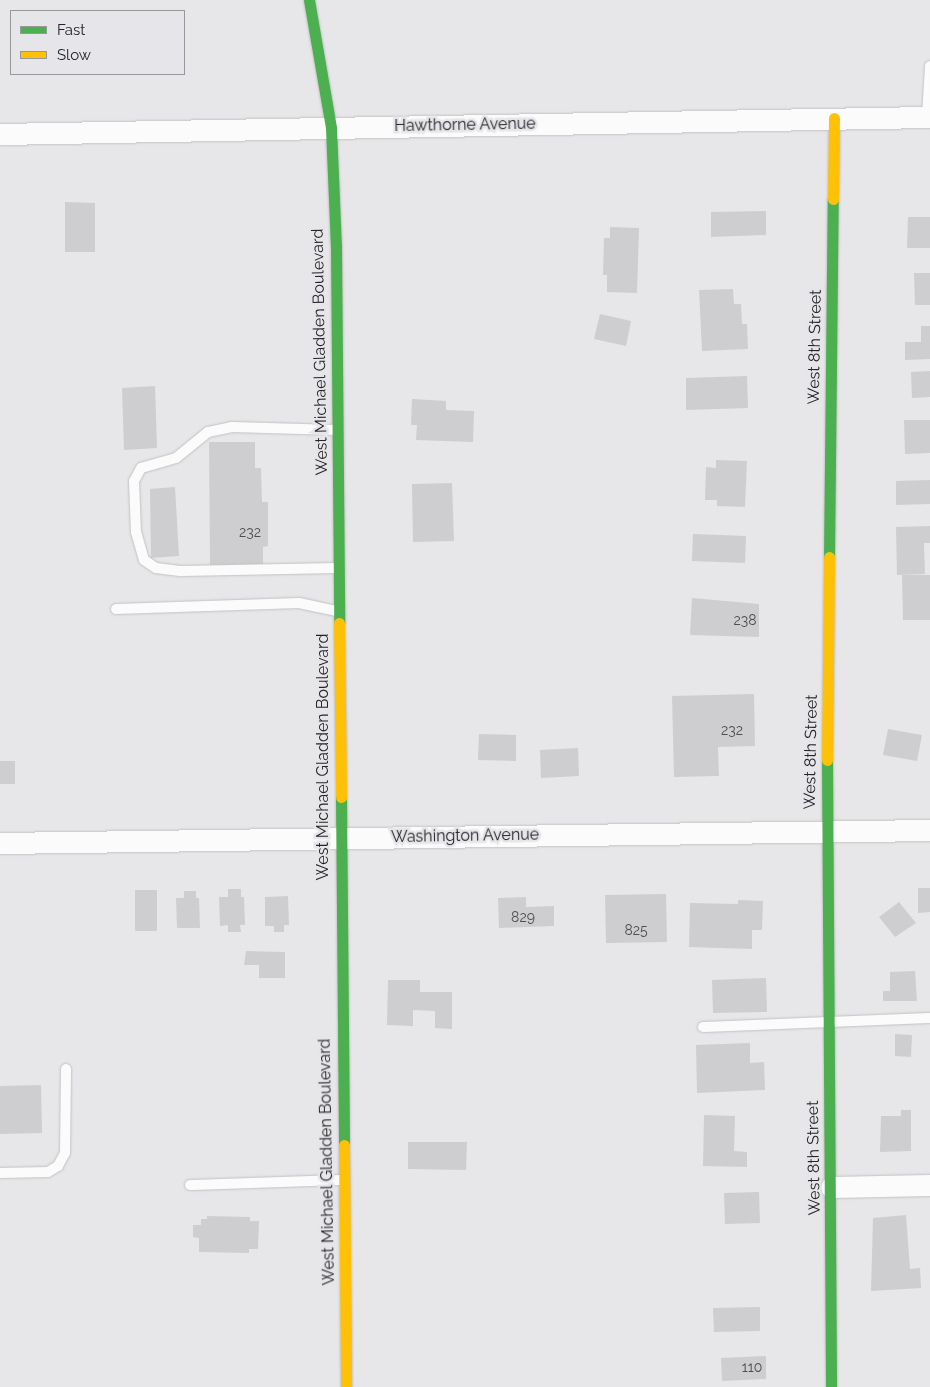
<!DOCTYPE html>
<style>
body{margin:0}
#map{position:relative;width:930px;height:1387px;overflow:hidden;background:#e7e7e9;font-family:Raleway,sans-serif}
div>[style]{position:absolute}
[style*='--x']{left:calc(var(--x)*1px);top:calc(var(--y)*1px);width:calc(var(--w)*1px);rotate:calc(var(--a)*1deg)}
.building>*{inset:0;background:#ceced0}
.roads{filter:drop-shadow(0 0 1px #c2c2c4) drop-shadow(0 0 1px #c2c2c4)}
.lane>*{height:10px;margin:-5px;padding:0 5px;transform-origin:5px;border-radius:5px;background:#fbfbfc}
.street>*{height:21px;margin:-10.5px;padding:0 10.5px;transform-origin:10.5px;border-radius:10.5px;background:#fbfbfc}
.fast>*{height:11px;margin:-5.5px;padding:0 5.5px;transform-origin:5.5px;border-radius:5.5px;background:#4caf50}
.slow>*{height:11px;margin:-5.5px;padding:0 5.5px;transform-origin:5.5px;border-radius:5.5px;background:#ffc107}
span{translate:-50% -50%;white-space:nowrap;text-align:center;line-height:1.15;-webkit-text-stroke:5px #e6e6ea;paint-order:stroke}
.number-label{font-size:14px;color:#4e4e50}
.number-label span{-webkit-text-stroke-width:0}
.street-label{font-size:16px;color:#242325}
.legend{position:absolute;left:10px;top:10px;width:175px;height:65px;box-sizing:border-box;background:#e6e6ea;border:1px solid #98989b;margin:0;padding:6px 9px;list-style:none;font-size:15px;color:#242325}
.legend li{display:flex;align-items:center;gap:10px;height:25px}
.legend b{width:25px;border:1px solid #98989b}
</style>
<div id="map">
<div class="building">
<i style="clip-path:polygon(65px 202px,95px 203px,95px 252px,65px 252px)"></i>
<i style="clip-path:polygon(766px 211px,766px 235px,711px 237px,711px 212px)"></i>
<i style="clip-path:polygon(908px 217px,930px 217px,930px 248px,907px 248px)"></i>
<i style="clip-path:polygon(610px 227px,639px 228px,637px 293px,607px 292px,607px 275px,603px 275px,604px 238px,610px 238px)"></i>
<i style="clip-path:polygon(914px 273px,930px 273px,930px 305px,915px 305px)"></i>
<i style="clip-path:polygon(733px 289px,734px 304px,741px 304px,742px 324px,747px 324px,748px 349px,702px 351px,699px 290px)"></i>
<i style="clip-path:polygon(600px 314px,631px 321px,626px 346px,594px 339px)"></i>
<i style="clip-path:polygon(921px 326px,930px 326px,930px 359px,905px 360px,905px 342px,921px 342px)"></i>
<i style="clip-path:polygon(930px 371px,930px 397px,912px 398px,911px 372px)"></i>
<i style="clip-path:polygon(747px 376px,748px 408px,686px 410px,686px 378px)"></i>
<i style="clip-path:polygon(155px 386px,157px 448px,124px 450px,122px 388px)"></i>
<i style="clip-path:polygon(412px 399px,446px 401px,446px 410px,474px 411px,473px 442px,416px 440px,417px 425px,411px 425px)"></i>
<i style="clip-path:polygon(904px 420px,930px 420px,930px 453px,905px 454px)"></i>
<i style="clip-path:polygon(209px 442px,255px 442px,255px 468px,261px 468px,262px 502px,268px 502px,268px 546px,263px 547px,263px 564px,210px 565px)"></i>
<i style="clip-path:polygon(716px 460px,747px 461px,745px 507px,717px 506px,717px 500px,705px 500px,706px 467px,716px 468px)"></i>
<i style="clip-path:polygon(930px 480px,930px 504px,896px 505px,896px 481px)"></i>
<i style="clip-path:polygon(452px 483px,454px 541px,413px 542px,412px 484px)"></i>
<i style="clip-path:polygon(175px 487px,179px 556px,151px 558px,150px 489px)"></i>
<i style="clip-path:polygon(930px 526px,930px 543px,924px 543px,925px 574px,897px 575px,896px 527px)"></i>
<i style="clip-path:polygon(693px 534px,746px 536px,745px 563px,692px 561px)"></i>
<i style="clip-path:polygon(902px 575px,930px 575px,930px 620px,903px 620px)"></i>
<i style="clip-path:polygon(692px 598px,759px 604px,759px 637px,690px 635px)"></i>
<i style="clip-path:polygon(754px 694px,755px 746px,718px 747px,719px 776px,674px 777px,672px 696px)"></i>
<i style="clip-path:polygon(888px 729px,922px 735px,917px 761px,883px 755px)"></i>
<i style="clip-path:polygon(479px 734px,516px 735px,516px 761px,478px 760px)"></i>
<i style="clip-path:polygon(578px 748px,579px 776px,541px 778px,540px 750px)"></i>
<i style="clip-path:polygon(0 761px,15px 761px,15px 784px,0 784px)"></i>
<i style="clip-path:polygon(918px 888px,930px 888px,930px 912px,918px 913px)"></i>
<i style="clip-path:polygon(228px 889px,241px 889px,241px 897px,244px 897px,245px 925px,240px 925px,241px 932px,228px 932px,228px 925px,220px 926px,219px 897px,228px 897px)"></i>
<i style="clip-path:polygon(135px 890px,157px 890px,157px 931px,135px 931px)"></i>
<i style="clip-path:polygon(184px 891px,196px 891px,196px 898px,199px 898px,200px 928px,177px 928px,176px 898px,184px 898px)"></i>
<i style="clip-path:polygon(666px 894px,667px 942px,606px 943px,605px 895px)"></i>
<i style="clip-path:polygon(288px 896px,289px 925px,284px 925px,284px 932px,274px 932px,274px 926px,265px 926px,265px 897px)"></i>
<i style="clip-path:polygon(526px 897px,526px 907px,554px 906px,554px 926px,499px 928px,498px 898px)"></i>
<i style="clip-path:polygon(738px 900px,763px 901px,762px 930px,752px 930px,752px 949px,689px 947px,690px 903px,738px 904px)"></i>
<i style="clip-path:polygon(899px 902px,916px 923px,895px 937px,879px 917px)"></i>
<i style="clip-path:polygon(246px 951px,285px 952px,285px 978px,259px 978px,259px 965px,244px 965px)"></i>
<i style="clip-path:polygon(915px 971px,917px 1001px,883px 1001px,883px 991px,890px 991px,890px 972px)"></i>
<i style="clip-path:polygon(766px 978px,767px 1012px,713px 1013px,712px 980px)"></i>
<i style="clip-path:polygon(388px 980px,420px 980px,420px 992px,452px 992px,452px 1029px,435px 1028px,435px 1011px,413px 1010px,413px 1026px,387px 1025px)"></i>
<i style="clip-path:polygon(895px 1034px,912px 1035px,911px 1057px,895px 1056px)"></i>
<i style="clip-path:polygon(750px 1043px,750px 1063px,764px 1062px,765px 1090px,697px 1093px,696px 1045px)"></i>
<i style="clip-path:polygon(41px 1085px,42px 1133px,0 1134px,0 1086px)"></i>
<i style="clip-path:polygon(901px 1110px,911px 1110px,911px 1151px,880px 1152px,881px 1116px,901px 1116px)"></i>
<i style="clip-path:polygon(704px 1115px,735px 1116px,734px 1151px,747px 1152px,747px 1167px,703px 1166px)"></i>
<i style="clip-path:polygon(408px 1142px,467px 1142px,466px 1170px,408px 1169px)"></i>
<i style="clip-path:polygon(759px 1192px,760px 1223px,725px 1224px,724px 1193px)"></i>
<i style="clip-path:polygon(906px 1215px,910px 1269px,920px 1268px,921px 1288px,871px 1291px,873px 1218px)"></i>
<i style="clip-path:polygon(207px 1216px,250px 1217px,250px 1221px,259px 1221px,258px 1249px,249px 1249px,249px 1253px,199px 1252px,199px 1238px,193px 1237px,193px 1225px,201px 1225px,201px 1219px,207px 1219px)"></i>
<i style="clip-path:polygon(760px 1307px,760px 1331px,714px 1332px,713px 1308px)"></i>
<i style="clip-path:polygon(766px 1356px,766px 1379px,722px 1381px,721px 1358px)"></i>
</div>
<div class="roads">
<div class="lane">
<i style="--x:927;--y:117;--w:51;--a:-86.6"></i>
<i style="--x:337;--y:430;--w:105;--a:-178.4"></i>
<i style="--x:232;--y:427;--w:25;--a:168"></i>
<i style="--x:208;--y:432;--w:41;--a:140.9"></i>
<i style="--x:176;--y:458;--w:36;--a:164"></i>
<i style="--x:141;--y:468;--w:15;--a:118"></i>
<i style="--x:134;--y:481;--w:51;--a:87.8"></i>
<i style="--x:136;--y:532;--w:29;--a:74"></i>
<i style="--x:144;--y:560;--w:14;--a:34"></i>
<i style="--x:156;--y:568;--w:26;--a:7"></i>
<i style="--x:182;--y:571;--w:155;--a:-1.1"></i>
<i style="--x:116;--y:609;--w:183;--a:-1.9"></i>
<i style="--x:299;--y:603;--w:39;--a:12"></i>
<i style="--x:703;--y:1027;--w:227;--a:-2.3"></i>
<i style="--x:0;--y:1173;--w:48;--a:-1.2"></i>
<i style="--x:48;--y:1172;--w:12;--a:-31"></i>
<i style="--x:58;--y:1166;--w:15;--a:-62"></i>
<i style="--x:65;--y:1153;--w:84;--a:-89.3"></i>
<i style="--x:190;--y:1185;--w:153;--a:-1.9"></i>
</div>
<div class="street">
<i style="--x:0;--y:134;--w:930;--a:-1.05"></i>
<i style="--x:0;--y:843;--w:930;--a:-0.8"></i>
<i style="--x:831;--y:1187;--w:99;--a:-1.2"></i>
</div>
<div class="fast">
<i style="--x:309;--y:0;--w:130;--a:80.2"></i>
<i style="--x:331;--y:128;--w:118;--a:87.6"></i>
<i style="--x:336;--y:246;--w:377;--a:89.5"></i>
<i style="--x:829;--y:557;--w:358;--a:-89.4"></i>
<i style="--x:827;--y:760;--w:627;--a:89.63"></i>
<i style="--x:341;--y:797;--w:348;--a:89.5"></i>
</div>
<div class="slow">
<i style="--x:833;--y:199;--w:81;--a:-89.3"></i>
<i style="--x:339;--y:623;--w:174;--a:89.3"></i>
<i style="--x:827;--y:760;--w:203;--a:-89.4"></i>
<i style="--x:344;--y:1145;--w:242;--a:89.5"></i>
</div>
</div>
<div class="number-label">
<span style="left:250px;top:532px">232</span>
<span style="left:745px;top:620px">238</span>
<span style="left:732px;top:730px">232</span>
<span style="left:523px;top:917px">829</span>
<span style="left:636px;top:930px">825</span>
<span style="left:752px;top:1367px">110</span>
</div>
<div class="street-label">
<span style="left:465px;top:125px;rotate:-1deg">Hawthorne Avenue</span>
<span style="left:815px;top:347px;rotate:-89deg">West 8th Street</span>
<span style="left:320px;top:352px;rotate:-91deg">West Michael Gladden Boulevard</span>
<span style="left:811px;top:752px;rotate:-89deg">West 8th Street</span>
<span style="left:323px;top:757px;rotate:-90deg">West Michael Gladden Boulevard</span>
<span style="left:465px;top:836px;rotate:-1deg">Washington Avenue</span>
<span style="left:814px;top:1158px;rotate:-91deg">West 8th Street</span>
<span style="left:327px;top:1162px;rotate:-91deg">West Michael Gladden Boulevard</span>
</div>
<ul class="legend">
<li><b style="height:6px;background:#4caf50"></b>Fast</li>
<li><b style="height:6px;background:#ffc107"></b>Slow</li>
</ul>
</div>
